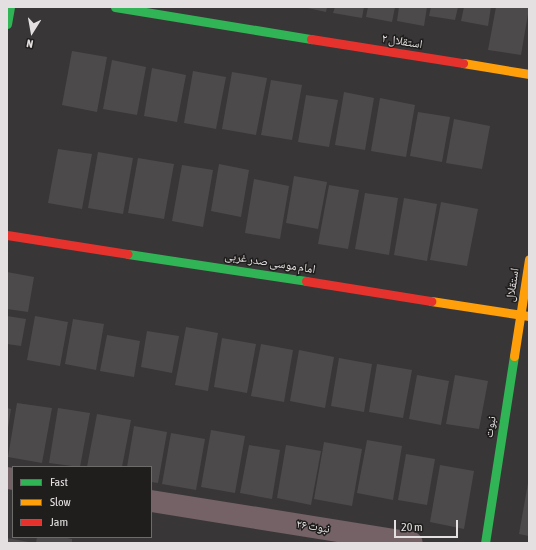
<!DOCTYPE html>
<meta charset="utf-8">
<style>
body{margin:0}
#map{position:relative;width:536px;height:550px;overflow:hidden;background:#393637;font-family:"Asap Condensed","Noto Naskh Arabic",sans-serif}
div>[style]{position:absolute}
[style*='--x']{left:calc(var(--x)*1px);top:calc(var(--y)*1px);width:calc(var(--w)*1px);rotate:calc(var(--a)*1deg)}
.building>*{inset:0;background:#4c4a4a}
.street>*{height:22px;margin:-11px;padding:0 11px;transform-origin:11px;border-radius:11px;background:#746267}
.fast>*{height:9px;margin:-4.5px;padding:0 4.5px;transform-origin:4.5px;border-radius:4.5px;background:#30b455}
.slow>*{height:9px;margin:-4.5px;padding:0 4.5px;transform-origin:4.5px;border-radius:4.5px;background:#ff9f0a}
.jam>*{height:9px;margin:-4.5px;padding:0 4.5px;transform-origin:4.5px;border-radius:4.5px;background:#e5322d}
span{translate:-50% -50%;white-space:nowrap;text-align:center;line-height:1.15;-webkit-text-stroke:3px #201d1d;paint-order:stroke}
.street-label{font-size:12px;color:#e4e0e1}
.frame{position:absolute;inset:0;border:8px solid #e4e0e1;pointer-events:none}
.legend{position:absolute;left:12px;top:466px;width:140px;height:72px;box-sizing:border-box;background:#201d1d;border:1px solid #6e6b6b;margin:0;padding:5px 7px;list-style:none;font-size:12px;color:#e4e0e1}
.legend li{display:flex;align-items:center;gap:8px;height:20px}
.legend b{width:20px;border:1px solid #6e6b6b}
.north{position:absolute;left:12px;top:12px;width:40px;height:40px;-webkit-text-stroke:3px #201d1d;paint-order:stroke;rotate:191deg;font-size:11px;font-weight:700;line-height:16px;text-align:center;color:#e4e0e1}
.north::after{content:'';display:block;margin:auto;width:14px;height:18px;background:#e4e0e1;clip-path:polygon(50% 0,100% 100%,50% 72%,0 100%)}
.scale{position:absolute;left:394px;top:520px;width:64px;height:18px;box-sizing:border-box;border:2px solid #e4e0e1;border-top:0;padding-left:5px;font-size:12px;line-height:14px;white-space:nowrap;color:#e4e0e1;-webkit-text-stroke:3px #201d1d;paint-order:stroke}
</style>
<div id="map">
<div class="building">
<i style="clip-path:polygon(303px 7px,327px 7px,326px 12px)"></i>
<i style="clip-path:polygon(335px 7px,364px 7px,362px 18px,333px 13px)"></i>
<i style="clip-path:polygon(368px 7px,395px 7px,392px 22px,366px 17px)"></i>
<i style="clip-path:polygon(399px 7px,427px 7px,424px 26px,397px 21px)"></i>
<i style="clip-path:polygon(431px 7px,458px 7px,455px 20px,429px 16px)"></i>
<i style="clip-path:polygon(464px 7px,491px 7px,488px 26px,461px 21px)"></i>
<i style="clip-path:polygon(496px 7px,529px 8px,521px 55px,488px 50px)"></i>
<i style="clip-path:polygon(72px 51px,107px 57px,97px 112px,62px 105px)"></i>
<i style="clip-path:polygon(112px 60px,146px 67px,137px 115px,103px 109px)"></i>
<i style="clip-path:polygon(152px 68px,186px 75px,177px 122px,144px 116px)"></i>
<i style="clip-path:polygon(193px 71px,226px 77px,216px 129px,184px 123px)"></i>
<i style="clip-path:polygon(232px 72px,267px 78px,256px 135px,222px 129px)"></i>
<i style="clip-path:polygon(271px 80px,302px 85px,292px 140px,261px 135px)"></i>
<i style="clip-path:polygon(344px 92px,374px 98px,365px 150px,335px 145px)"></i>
<i style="clip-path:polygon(306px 95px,338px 100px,329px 147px,298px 142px)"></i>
<i style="clip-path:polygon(380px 98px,415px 105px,406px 157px,371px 151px)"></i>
<i style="clip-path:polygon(418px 112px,450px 117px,442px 162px,410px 156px)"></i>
<i style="clip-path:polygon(454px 119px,490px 126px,482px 169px,446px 163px)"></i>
<i style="clip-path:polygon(58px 149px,92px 154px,82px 209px,48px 203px)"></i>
<i style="clip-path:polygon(98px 152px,133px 158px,123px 214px,88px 208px)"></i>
<i style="clip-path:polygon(138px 158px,174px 164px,164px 219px,128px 213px)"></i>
<i style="clip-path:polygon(219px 164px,249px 170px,241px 217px,211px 211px)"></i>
<i style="clip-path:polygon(182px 165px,213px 170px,203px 227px,172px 221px)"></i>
<i style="clip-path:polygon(294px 176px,327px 182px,318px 229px,286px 223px)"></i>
<i style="clip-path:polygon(254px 179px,289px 186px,280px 239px,245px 233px)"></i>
<i style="clip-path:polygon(329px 185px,359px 190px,348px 249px,318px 244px)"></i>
<i style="clip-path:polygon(365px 193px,398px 198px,389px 255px,355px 249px)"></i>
<i style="clip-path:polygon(404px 198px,437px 204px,427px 261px,394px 255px)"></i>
<i style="clip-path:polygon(441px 202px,478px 209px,467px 266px,430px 260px)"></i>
<i style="clip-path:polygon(7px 272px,34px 277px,28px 312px,7px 309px)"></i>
<i style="clip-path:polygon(7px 316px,26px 319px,21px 346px,7px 344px)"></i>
<i style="clip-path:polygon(35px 316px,68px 322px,60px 366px,27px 360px)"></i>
<i style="clip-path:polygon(73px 319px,104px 324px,96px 370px,65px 364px)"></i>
<i style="clip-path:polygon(186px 327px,218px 333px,208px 391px,175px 385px)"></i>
<i style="clip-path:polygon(147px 331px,179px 336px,172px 373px,141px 367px)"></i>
<i style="clip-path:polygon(107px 335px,140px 341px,134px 377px,100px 371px)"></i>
<i style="clip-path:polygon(222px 338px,256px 344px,247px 393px,214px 387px)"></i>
<i style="clip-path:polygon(261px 344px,293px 350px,284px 402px,251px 396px)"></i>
<i style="clip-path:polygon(299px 350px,334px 357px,325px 408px,290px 401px)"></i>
<i style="clip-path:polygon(339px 358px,372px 364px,364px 412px,331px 406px)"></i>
<i style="clip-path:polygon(377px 364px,412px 370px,403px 418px,369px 412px)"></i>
<i style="clip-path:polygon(417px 375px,449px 381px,441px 425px,409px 419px)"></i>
<i style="clip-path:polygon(455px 375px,488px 381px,479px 429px,446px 424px)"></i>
<i style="clip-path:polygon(17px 403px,52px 408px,42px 463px,8px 457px)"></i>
<i style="clip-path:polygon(7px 408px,11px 409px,8px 428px,7px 428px)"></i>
<i style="clip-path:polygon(58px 408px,90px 413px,80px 467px,49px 463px)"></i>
<i style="clip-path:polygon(97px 414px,131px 420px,122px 467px,87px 467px)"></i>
<i style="clip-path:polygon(134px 426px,167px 432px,158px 483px,151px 482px,151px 467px,127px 467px)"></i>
<i style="clip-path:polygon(211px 430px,245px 436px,235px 493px,201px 487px)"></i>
<i style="clip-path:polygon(171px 433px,205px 439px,196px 490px,162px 484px)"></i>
<i style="clip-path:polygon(367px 440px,402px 446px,393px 500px,357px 493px)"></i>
<i style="clip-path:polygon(324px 442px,362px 449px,352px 506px,314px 499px)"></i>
<i style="clip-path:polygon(249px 445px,280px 450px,272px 499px,240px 493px)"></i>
<i style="clip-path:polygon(286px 445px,321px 451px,311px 505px,277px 498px)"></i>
<i style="clip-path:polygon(406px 454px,435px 459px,427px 505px,398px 500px)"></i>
<i style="clip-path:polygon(440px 465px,474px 471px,464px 529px,430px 522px)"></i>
<i style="clip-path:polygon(528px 483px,529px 483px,529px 536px,519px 534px)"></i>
<i style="clip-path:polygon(37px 537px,62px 537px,72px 539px,72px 543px,36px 543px)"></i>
<i style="clip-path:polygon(7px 538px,29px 542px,28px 543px,7px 543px)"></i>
</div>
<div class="street">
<i style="--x:7;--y:478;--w:6;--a:9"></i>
<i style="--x:151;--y:501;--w:264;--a:9.1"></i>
</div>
<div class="fast">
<i style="--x:115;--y:7;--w:199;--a:9.3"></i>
<i style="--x:7;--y:24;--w:17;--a:-80"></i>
<i style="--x:128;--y:254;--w:180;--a:8.6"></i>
<i style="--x:485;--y:543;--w:189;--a:-81.2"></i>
</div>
<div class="slow">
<i style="--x:463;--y:63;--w:67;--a:9.5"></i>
<i style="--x:431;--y:301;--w:99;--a:8.7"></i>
<i style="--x:514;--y:356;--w:98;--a:-81.2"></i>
</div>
<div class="jam">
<i style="--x:311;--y:39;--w:154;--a:9"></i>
<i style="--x:7;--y:235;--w:122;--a:8.9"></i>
<i style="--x:306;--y:281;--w:127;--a:9.1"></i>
</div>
<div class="street-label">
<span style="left:402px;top:42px;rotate:9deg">استقلال ۲</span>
<span style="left:270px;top:263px;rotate:9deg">امام موسی صدر غربی</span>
<span style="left:513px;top:285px;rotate:-81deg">استقلال</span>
<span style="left:491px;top:427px;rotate:-81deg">نبوت</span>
<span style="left:313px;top:527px;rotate:9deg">نبوت ۲۶</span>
</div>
<div class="frame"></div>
<ul class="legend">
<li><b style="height:5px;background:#30b455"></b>Fast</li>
<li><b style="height:5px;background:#ff9f0a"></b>Slow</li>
<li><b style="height:5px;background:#e5322d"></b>Jam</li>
</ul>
<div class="north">N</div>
<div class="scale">20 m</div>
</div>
